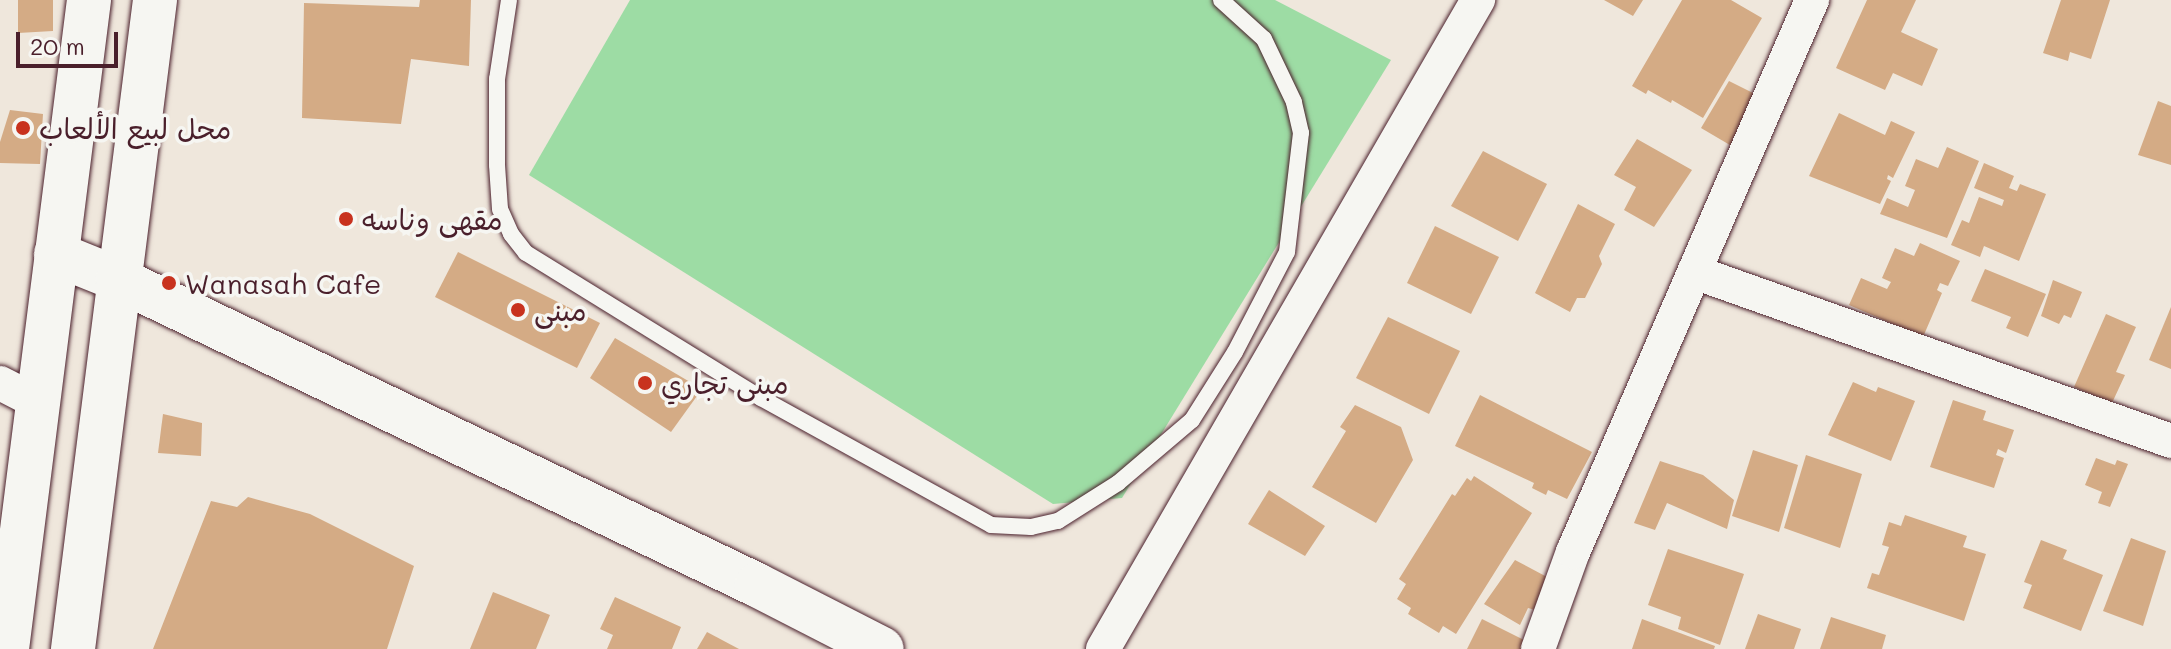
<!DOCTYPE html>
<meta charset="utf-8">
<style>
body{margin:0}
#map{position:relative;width:2171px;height:649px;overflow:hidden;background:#efe7dc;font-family:Mali,"Playpen Sans Arabic",sans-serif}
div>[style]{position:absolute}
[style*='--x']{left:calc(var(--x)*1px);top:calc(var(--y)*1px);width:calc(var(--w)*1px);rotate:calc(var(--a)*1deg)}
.green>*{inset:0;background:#9ddca4}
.building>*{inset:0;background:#d4ab85}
.roads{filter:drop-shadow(0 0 2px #4a1f2b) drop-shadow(0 0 2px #4a1f2b)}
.lane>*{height:16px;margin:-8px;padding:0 8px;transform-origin:8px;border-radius:8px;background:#f6f6f2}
.street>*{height:34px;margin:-17px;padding:0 17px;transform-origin:17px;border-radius:17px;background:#f6f6f2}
.secondary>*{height:44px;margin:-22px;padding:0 22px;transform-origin:22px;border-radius:22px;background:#f6f6f2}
.dots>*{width:22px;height:22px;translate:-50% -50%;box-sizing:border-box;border:4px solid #f6f6f2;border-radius:50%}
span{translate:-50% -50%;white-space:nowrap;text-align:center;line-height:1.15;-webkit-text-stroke:7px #f6f6f2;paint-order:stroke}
.poi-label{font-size:28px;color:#4a1f2b}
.left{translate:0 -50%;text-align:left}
.scale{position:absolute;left:16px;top:32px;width:102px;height:36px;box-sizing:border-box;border:4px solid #4a1f2b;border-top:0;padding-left:10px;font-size:24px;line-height:28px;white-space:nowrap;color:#4a1f2b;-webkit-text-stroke:6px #f6f6f2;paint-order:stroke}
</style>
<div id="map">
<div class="green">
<i style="clip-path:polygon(630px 0,1275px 0,1391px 60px,1122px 498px,1053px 504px,529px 175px)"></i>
</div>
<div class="building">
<i style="clip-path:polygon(18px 0,53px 0,53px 31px,18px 33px)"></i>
<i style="clip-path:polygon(420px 0,471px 0,469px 66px,411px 59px,401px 124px,302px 118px,304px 3px,419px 7px)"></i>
<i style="clip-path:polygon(1604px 0,1643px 0,1633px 16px)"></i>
<i style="clip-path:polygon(1682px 0,1731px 0,1762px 18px,1703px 118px,1672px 100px,1671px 103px,1648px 90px,1646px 94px,1632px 86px)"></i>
<i style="clip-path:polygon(1867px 0,1916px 0,1901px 32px,1938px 49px,1922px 86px,1893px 73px,1885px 90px,1836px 68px)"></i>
<i style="clip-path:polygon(2061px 0,2110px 0,2091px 59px,2070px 52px,2068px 61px,2043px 53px)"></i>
<i style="clip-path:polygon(1729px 81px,1761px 97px,1735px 148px,1701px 128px)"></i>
<i style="clip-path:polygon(2158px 101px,2171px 106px,2171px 165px,2138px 155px)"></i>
<i style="clip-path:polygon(10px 110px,43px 114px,40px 164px,0 163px,0 142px)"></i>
<i style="clip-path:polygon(1839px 113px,1885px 135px,1891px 121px,1915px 132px,1893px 178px,1888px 175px,1887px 179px,1891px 181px,1880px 204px,1809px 176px)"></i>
<i style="clip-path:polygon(1637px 139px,1692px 170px,1654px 227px,1624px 210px,1636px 187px,1614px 175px)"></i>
<i style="clip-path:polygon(1947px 147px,1979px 161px,1947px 238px,1880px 214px,1887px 198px,1908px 207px,1915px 190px,1905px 186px,1916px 159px,1938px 168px)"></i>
<i style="clip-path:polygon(1483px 151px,1547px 184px,1518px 241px,1451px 206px)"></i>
<i style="clip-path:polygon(1984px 163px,2014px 176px,2009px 188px,2017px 191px,2020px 184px,2046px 194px,2019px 261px,1984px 246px,1980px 257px,1951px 245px,1962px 220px,1969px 223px,1979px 197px,2002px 206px,2004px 200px,1974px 188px)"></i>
<i style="clip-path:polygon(1578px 204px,1615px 224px,1599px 256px,1602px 264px,1585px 298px,1577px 298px,1570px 312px,1535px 293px)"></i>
<i style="clip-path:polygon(1435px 226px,1499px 257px,1471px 314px,1407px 283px)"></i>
<i style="clip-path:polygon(1920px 243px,1960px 261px,1948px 286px,1940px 283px,1937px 290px,1942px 293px,1923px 337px,1849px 305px,1861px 278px,1887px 289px,1891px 282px,1882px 278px,1895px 248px,1914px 256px)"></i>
<i style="clip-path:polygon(458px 252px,600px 323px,577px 368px,435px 297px)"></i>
<i style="clip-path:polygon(1985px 269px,2046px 294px,2028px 337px,2006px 328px,2011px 317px,1971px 301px)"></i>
<i style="clip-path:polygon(2053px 280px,2082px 292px,2071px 318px,2064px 315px,2059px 324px,2041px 316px)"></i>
<i style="clip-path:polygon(2171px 307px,2171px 369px,2149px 360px)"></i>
<i style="clip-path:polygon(2106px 314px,2136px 327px,2116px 372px,2125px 375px,2112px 403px,2074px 387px)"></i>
<i style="clip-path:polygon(1388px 317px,1460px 351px,1429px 414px,1356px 378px)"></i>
<i style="clip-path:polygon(615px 338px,702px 389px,671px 432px,590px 378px)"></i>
<i style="clip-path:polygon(1853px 382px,1876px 392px,1878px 387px,1915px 401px,1891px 461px,1828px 435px)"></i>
<i style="clip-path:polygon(1480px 395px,1592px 452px,1567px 499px,1548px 490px,1546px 495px,1532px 488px,1534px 483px,1455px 446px)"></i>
<i style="clip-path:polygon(1953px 400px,1986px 411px,1983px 420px,2014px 430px,2006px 453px,1998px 449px,1996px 455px,2004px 458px,1994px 488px,1930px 467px)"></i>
<i style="clip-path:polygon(1355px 405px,1401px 427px,1413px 460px,1376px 523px,1312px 487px,1346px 431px,1340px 427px)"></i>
<i style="clip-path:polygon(163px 414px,202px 423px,201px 456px,158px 453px)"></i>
<i style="clip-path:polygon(1753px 450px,1798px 465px,1779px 532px,1732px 516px)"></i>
<i style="clip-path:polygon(1806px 455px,1862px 474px,1840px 548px,1784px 528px)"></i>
<i style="clip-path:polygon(2096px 458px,2115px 465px,2117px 460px,2128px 464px,2110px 507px,2098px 503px,2102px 492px,2085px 485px)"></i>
<i style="clip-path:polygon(1660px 461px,1703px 475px,1734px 500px,1727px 529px,1667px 503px,1655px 530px,1634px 523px)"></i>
<i style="clip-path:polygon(1474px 476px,1532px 513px,1456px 634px,1443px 626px,1439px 633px,1408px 614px,1411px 608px,1397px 599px,1406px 584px,1399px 579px,1452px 494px,1455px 496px,1467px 478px,1471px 481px)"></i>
<i style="clip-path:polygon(1269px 490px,1325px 526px,1305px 556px,1248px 524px)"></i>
<i style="clip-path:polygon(248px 497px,310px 514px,414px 566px,387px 649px,153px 649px,211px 501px,237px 507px)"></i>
<i style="clip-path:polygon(1905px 515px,1967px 536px,1963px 547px,1986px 554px,1964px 621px,1867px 588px,1872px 573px,1879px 575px,1889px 547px,1882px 545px,1889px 522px,1901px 526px)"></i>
<i style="clip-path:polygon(2131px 538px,2166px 551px,2143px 626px,2103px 611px)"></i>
<i style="clip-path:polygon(2041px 540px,2067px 550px,2063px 559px,2103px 575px,2081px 631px,2023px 608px,2032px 585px,2024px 582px)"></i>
<i style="clip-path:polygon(1668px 549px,1744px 574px,1720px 645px,1678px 629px,1681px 617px,1648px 605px)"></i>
<i style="clip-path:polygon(1515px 560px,1547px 577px,1535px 610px,1528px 608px,1520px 625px,1484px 604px)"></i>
<i style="clip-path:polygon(493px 592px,550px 615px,536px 649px,470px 649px)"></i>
<i style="clip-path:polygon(615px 597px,681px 627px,672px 649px,607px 649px,613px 635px,600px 629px)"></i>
<i style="clip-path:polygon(1758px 614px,1801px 629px,1794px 649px,1745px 649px)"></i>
<i style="clip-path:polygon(1831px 617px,1886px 635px,1882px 649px,1820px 649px)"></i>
<i style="clip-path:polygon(1482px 619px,1524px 640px,1521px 649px,1467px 649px)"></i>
<i style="clip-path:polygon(1642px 619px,1715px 646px,1714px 649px,1632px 649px)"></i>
<i style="clip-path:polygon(707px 632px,739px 649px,697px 649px)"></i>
</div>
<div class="roads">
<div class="lane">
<i style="--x:509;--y:0;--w:80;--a:98.6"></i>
<i style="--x:497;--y:79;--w:86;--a:90"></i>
<i style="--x:497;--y:165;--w:44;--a:86.1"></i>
<i style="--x:500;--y:209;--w:27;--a:66"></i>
<i style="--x:511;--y:234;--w:24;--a:52"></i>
<i style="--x:526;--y:253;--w:276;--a:31.7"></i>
<i style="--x:761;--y:398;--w:263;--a:28.9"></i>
<i style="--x:991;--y:525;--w:40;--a:2.9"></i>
<i style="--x:1031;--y:527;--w:28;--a:-13"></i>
<i style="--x:1058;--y:521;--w:71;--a:-32.3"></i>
<i style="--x:1118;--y:483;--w:97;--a:-40.4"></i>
<i style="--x:1192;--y:420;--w:80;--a:-57.7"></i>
<i style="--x:1235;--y:352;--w:113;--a:-62.5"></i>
<i style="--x:1287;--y:252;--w:120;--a:-83.3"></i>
<i style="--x:1301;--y:133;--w:32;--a:-103"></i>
<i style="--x:1294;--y:102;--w:70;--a:-115.5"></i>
<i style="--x:1264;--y:39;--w:58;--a:-137.8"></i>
</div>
<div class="street">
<i style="--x:1694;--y:272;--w:506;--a:19.51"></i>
<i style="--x:0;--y:383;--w:44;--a:27.1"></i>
<i style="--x:1103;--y:649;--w:750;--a:-59.98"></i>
<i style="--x:1538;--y:649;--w:103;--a:-70.2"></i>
<i style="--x:1573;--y:552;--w:602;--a:-66.59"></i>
</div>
<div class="secondary">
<i style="--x:56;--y:254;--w:67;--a:22"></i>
<i style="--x:118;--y:279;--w:708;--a:25.59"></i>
<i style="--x:757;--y:585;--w:140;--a:27.1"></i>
<i style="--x:7;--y:649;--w:654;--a:-82.8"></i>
<i style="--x:73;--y:649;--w:654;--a:-82.8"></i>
</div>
</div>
<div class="dots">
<i style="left:23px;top:128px;background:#c8321e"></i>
<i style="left:346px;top:219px;background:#c8321e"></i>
<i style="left:169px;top:283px;background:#c8321e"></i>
<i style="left:518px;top:310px;background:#c8321e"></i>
<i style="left:645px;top:383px;background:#c8321e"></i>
</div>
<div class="poi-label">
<span class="left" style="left:39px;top:128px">محل لبيع الألعاب</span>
<span class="left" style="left:362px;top:219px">مقهى وناسه</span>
<span class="left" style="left:185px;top:283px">Wanasah Cafe</span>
<span class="left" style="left:534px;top:310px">مبنى</span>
<span class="left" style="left:661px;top:383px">مبنى تجاري</span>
</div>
<div class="scale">20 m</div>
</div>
